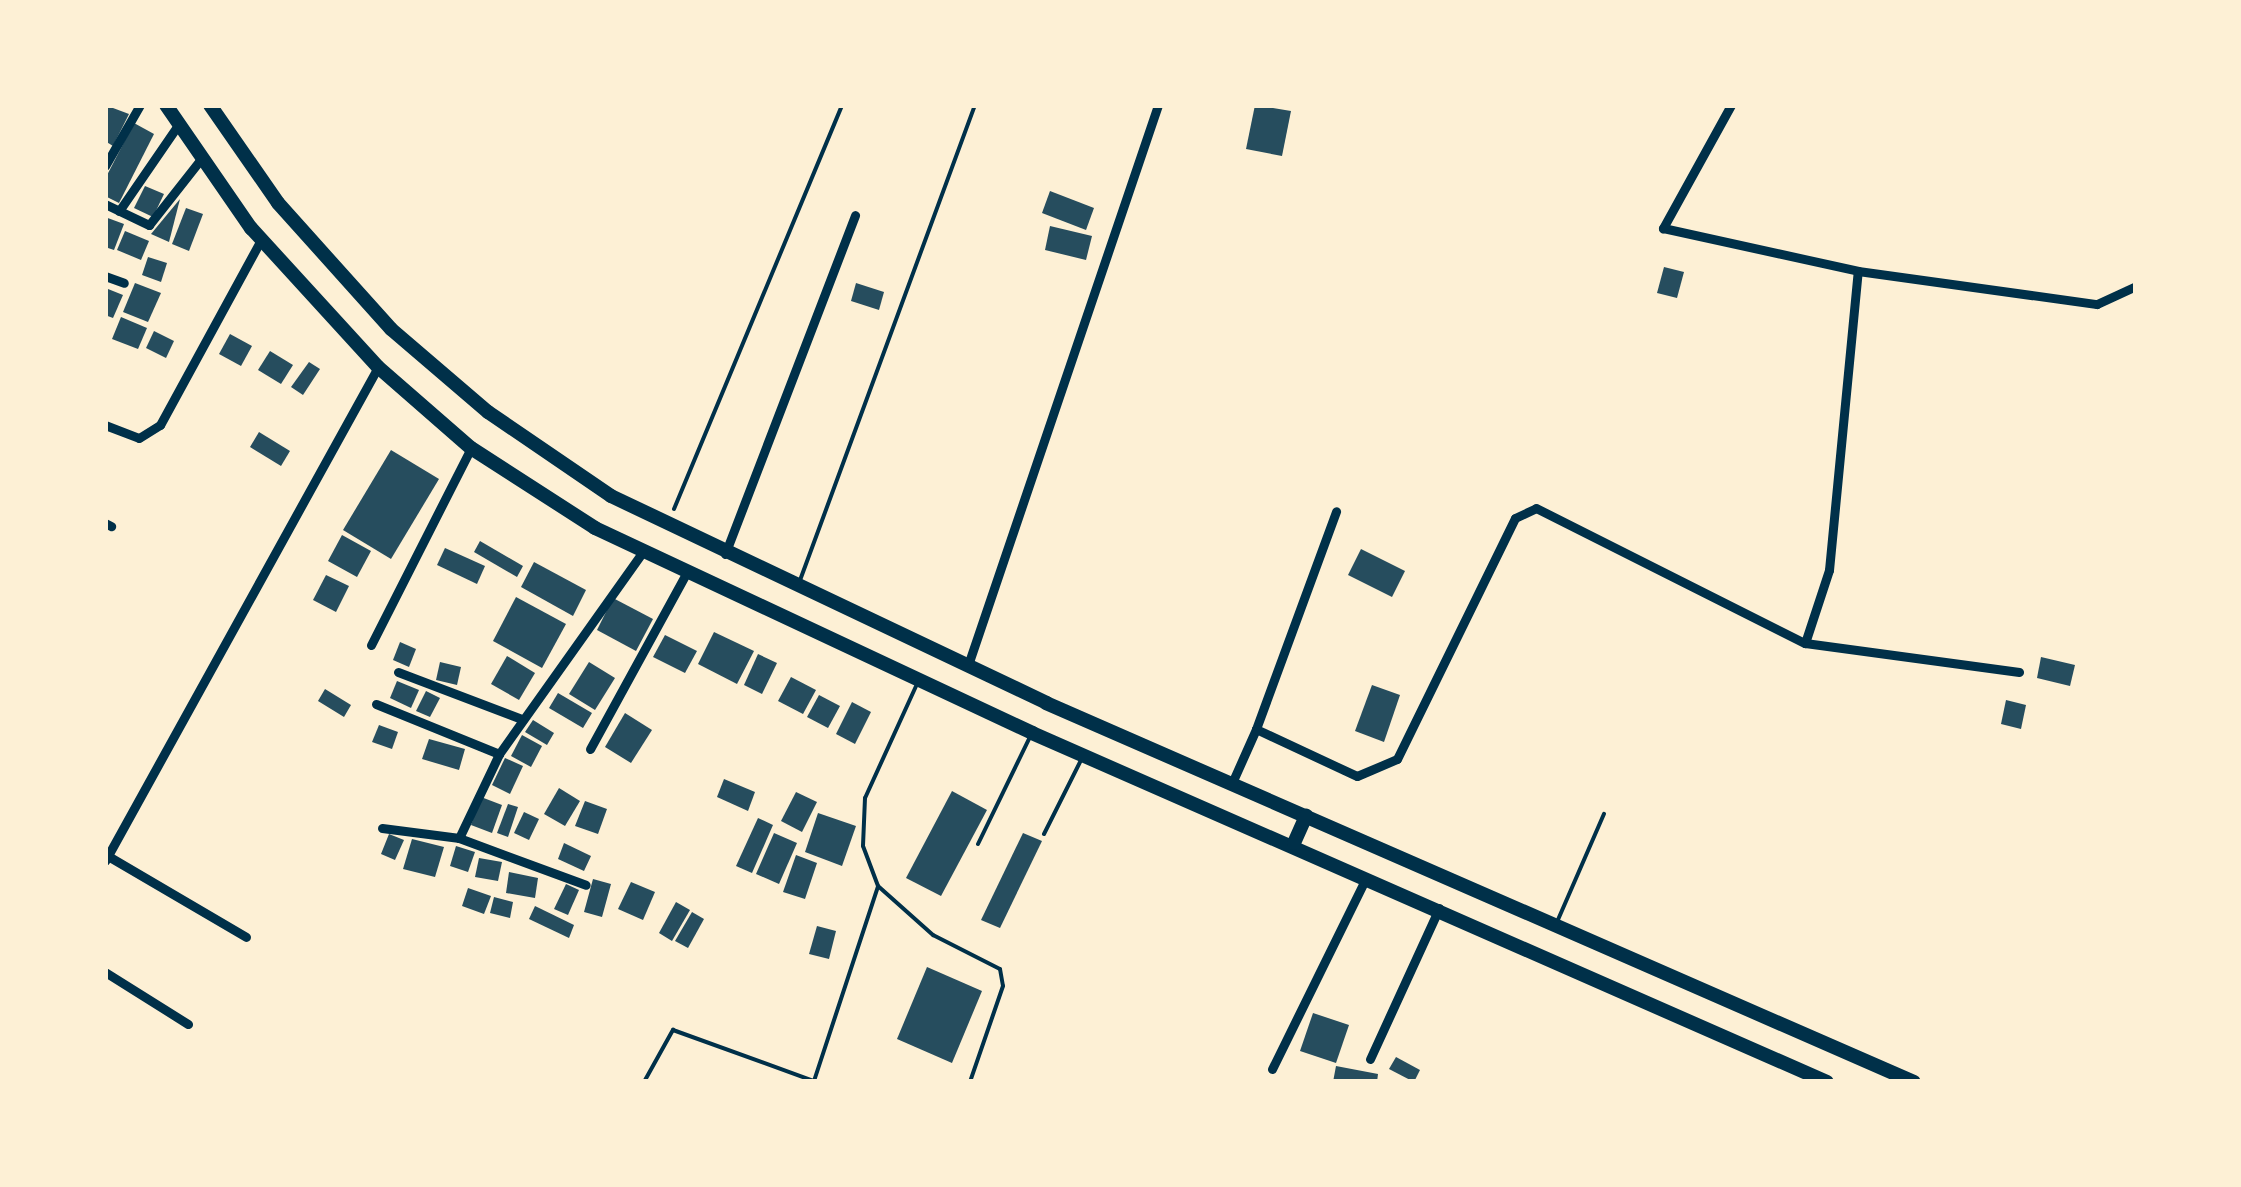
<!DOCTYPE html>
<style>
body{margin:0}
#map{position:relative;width:2241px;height:1187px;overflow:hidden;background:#fdf0d5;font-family:"Open Sans",sans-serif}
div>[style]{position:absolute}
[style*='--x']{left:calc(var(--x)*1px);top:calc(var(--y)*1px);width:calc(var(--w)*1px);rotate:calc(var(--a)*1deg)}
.building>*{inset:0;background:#264d5e}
.path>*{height:4px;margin:-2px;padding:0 2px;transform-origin:2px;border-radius:2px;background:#003049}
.service>*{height:4px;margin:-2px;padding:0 2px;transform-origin:2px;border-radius:2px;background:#003049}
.minor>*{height:9px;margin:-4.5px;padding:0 4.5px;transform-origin:4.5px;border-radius:4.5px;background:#003049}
.trunk>*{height:14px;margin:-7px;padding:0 7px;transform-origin:7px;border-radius:7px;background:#003049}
span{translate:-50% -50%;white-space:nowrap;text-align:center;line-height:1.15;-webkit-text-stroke:9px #fdf0d5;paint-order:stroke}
.frame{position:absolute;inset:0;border:108px solid #fdf0d5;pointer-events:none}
</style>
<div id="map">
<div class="building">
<i style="clip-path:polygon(105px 105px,129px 114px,113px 146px,105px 141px)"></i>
<i style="clip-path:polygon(1255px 105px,1291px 111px,1282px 156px,1246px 149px)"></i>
<i style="clip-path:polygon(134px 123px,154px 134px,119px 203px,105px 196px,105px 179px)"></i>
<i style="clip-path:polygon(145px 186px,164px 194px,153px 217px,134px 208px)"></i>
<i style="clip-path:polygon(1050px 191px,1094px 208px,1086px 230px,1042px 213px)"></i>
<i style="clip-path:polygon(180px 199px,169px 242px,151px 234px)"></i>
<i style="clip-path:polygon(186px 208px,203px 214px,189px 251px,172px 244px)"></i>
<i style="clip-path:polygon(105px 217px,124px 224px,114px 250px,105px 247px)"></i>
<i style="clip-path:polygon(1050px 226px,1092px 236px,1086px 260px,1045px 250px)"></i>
<i style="clip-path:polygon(125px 231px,149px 241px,141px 260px,117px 250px)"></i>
<i style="clip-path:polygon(148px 257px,167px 263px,161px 282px,142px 275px)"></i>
<i style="clip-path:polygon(1664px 267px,1684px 272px,1677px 298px,1657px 293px)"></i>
<i style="clip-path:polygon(135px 283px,161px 293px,148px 322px,123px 312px)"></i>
<i style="clip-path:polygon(856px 283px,884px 292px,879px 310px,851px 301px)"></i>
<i style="clip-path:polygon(108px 289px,123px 295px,113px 318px,105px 315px)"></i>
<i style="clip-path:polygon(121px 317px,147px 328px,138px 349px,112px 339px)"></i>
<i style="clip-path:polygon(154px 331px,174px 341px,166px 358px,146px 348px)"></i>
<i style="clip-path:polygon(230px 334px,252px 346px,241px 366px,219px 354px)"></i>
<i style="clip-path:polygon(270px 351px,293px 365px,281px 384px,258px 370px)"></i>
<i style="clip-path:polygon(309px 362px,320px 369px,303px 395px,291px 387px)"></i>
<i style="clip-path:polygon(259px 432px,290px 451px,281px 466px,250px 447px)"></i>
<i style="clip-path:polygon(391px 450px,439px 479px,391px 559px,343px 530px)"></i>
<i style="clip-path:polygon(342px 535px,371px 551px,357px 577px,328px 561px)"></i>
<i style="clip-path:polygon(480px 541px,523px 566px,517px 577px,474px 552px)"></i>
<i style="clip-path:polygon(445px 548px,485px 566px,477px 584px,437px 565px)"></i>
<i style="clip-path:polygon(1361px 549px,1405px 571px,1392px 597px,1348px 575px)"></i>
<i style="clip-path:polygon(534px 562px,586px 590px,573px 616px,521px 587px)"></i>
<i style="clip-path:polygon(326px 575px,349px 586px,336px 612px,313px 600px)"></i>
<i style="clip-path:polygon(516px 597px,566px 624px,542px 668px,493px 641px)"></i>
<i style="clip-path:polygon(613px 598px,653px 619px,636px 651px,597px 630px)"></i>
<i style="clip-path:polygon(714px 632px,754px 651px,737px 684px,698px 664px)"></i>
<i style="clip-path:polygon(665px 635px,697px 651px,685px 673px,653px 657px)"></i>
<i style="clip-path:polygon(400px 642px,416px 649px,409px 667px,393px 660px)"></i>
<i style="clip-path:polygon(758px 654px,777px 663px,762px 694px,744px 685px)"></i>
<i style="clip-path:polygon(507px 656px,535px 673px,519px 700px,491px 684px)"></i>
<i style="clip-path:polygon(2041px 657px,2075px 665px,2070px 686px,2037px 678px)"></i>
<i style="clip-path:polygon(440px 662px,461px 667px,457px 685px,436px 680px)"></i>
<i style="clip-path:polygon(589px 662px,615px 678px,595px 710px,569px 694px)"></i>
<i style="clip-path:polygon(791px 677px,816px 690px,803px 714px,778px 701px)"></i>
<i style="clip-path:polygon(397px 681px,419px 690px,411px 708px,390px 698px)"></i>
<i style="clip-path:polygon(1372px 685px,1400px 695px,1384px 742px,1355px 731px)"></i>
<i style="clip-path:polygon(325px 689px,351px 705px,344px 717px,318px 701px)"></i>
<i style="clip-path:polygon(426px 691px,440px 698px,430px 717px,416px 711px)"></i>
<i style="clip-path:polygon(558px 693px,592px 713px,583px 728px,549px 708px)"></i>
<i style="clip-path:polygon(819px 695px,840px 706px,828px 728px,807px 717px)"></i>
<i style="clip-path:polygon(2006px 700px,2026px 705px,2021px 729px,2001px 724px)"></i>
<i style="clip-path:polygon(852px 702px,871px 712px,855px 744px,836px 734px)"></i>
<i style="clip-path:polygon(625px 713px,652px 730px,631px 763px,605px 747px)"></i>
<i style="clip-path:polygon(533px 720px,554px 733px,547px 745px,525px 732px)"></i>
<i style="clip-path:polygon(379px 725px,398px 732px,392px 749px,372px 742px)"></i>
<i style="clip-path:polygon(522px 735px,542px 746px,531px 767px,511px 756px)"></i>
<i style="clip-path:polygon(429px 739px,465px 749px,459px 770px,422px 759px)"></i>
<i style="clip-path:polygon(505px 758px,523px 766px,510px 794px,492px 785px)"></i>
<i style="clip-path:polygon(724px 779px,755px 792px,748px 811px,717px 797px)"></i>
<i style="clip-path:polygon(559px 788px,580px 801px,565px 826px,544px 814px)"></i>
<i style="clip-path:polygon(952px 791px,987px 810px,941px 896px,906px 878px)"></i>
<i style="clip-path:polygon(796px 792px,817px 802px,802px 832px,781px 821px)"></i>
<i style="clip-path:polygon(481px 797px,502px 805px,492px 833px,471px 825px)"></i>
<i style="clip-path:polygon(585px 801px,607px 809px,598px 834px,575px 826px)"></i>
<i style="clip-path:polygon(508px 804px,518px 807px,508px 837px,497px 833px)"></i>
<i style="clip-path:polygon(524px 812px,539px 819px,529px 840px,514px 833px)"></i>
<i style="clip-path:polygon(818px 813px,856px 826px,842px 866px,805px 852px)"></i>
<i style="clip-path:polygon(758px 818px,773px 825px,752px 873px,736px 866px)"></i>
<i style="clip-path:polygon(774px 833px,797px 843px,779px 884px,756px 874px)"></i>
<i style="clip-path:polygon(1023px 833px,1042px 841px,1000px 928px,981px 920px)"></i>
<i style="clip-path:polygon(389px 834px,404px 840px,395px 860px,381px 854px)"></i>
<i style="clip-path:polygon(412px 839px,444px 847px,435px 877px,403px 869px)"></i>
<i style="clip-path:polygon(564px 843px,591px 856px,584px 871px,558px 859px)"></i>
<i style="clip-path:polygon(456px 846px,475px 852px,468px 872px,450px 866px)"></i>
<i style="clip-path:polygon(796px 855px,817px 863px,805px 899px,783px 892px)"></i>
<i style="clip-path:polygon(479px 858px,502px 862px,498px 881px,475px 877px)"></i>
<i style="clip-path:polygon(509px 872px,538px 878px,535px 898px,506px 893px)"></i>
<i style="clip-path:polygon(593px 879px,611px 884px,602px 917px,584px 912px)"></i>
<i style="clip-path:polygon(631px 882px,655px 892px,643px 920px,618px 909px)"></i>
<i style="clip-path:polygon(566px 884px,579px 890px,568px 915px,554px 909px)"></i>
<i style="clip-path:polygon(468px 888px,491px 896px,484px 914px,462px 906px)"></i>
<i style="clip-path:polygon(494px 897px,513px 902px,510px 918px,490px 913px)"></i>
<i style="clip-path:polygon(676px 902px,690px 910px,672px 941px,659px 933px)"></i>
<i style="clip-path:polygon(535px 906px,574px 925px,569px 938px,529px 919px)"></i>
<i style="clip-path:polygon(692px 912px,704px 919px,688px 948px,675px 941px)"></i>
<i style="clip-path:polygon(817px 926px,836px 931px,829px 959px,809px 954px)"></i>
<i style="clip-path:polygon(927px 967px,982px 991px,952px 1063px,897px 1039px)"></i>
<i style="clip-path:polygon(1313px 1013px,1349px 1025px,1336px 1063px,1300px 1051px)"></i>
<i style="clip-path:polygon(1396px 1057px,1420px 1070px,1414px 1082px,1389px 1069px)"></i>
<i style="clip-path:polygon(1336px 1066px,1378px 1074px,1377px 1082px,1333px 1082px)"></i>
</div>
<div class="path">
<i style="--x:674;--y:509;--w:438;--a:-67.4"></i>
</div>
<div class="service">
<i style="--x:799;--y:583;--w:509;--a:-69.79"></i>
<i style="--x:917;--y:684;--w:125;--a:114.5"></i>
<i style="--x:865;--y:798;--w:48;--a:92.4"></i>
<i style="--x:863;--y:846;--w:43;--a:69.4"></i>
<i style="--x:878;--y:886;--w:74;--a:41.7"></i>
<i style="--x:933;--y:935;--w:75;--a:26.9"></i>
<i style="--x:1000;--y:969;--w:17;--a:80"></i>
<i style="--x:1003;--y:986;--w:102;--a:109"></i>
<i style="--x:1044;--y:834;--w:85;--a:-63.4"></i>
<i style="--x:978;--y:844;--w:121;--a:-64.1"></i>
<i style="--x:1557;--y:922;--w:118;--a:-66.5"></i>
<i style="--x:814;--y:1081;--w:205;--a:-71.8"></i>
<i style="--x:644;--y:1082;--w:60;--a:-60.9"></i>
<i style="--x:673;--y:1030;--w:150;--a:19.9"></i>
</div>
<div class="minor">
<i style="--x:1731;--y:105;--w:141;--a:118.9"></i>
<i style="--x:1663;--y:228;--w:200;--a:12.4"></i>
<i style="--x:1858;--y:271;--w:241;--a:7.9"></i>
<i style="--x:2097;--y:304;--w:43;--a:-24.8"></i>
<i style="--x:105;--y:166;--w:70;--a:-60.2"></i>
<i style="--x:105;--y:204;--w:49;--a:25.5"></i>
<i style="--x:149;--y:225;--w:84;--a:-51.8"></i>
<i style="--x:119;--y:211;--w:104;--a:-55.5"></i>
<i style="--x:105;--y:276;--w:20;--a:20"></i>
<i style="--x:105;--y:425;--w:36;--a:21"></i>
<i style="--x:139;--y:438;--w:25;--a:-32"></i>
<i style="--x:160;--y:425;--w:211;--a:-61.4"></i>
<i style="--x:105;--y:523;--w:7;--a:27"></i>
<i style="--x:725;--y:554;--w:363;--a:-69"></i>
<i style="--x:1805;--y:643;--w:216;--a:7.7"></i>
<i style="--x:371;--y:645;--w:221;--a:-63.1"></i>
<i style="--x:968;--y:665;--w:591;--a:-71.26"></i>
<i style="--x:398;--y:672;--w:133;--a:20.8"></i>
<i style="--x:376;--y:704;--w:133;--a:22.1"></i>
<i style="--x:1256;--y:729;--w:232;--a:-69.8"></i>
<i style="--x:590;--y:749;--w:200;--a:-61.3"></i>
<i style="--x:1232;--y:783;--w:59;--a:-66"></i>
<i style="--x:1256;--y:729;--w:111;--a:25"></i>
<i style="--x:1357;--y:776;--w:43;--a:-23"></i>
<i style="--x:1397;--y:759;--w:268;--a:-63.9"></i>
<i style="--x:1515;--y:518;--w:23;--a:-25"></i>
<i style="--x:1536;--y:508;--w:301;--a:26.7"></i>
<i style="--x:1805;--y:643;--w:77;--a:-71.8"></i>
<i style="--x:1829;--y:570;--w:300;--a:-84.5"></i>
<i style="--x:382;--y:828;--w:78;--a:7.4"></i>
<i style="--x:459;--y:838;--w:135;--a:20.3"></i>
<i style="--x:459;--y:838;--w:93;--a:-64.5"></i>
<i style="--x:499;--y:754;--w:245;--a:-54.6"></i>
<i style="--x:108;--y:856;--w:160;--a:30.4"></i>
<i style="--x:105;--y:861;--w:564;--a:-61.07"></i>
<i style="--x:105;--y:972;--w:98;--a:32.1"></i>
<i style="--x:1370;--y:1059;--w:166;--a:-65.4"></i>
<i style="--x:1272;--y:1069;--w:213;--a:-63.8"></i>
</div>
<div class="trunk">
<i style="--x:166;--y:105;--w:150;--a:55.4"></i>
<i style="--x:251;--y:228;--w:188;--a:47.6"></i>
<i style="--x:378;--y:367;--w:123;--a:41.1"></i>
<i style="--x:471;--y:448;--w:148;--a:32.8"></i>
<i style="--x:595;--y:528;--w:483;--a:25.1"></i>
<i style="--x:1032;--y:733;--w:868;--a:23.7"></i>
<i style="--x:210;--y:105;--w:119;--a:55.2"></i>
<i style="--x:278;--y:203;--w:169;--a:48.1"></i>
<i style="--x:391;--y:329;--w:128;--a:40.6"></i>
<i style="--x:488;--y:412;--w:149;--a:34.3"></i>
<i style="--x:611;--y:496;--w:482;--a:25.4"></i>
<i style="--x:1046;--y:703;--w:947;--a:23.59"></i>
<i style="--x:1294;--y:843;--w:30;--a:-66"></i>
</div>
<div class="frame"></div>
</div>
